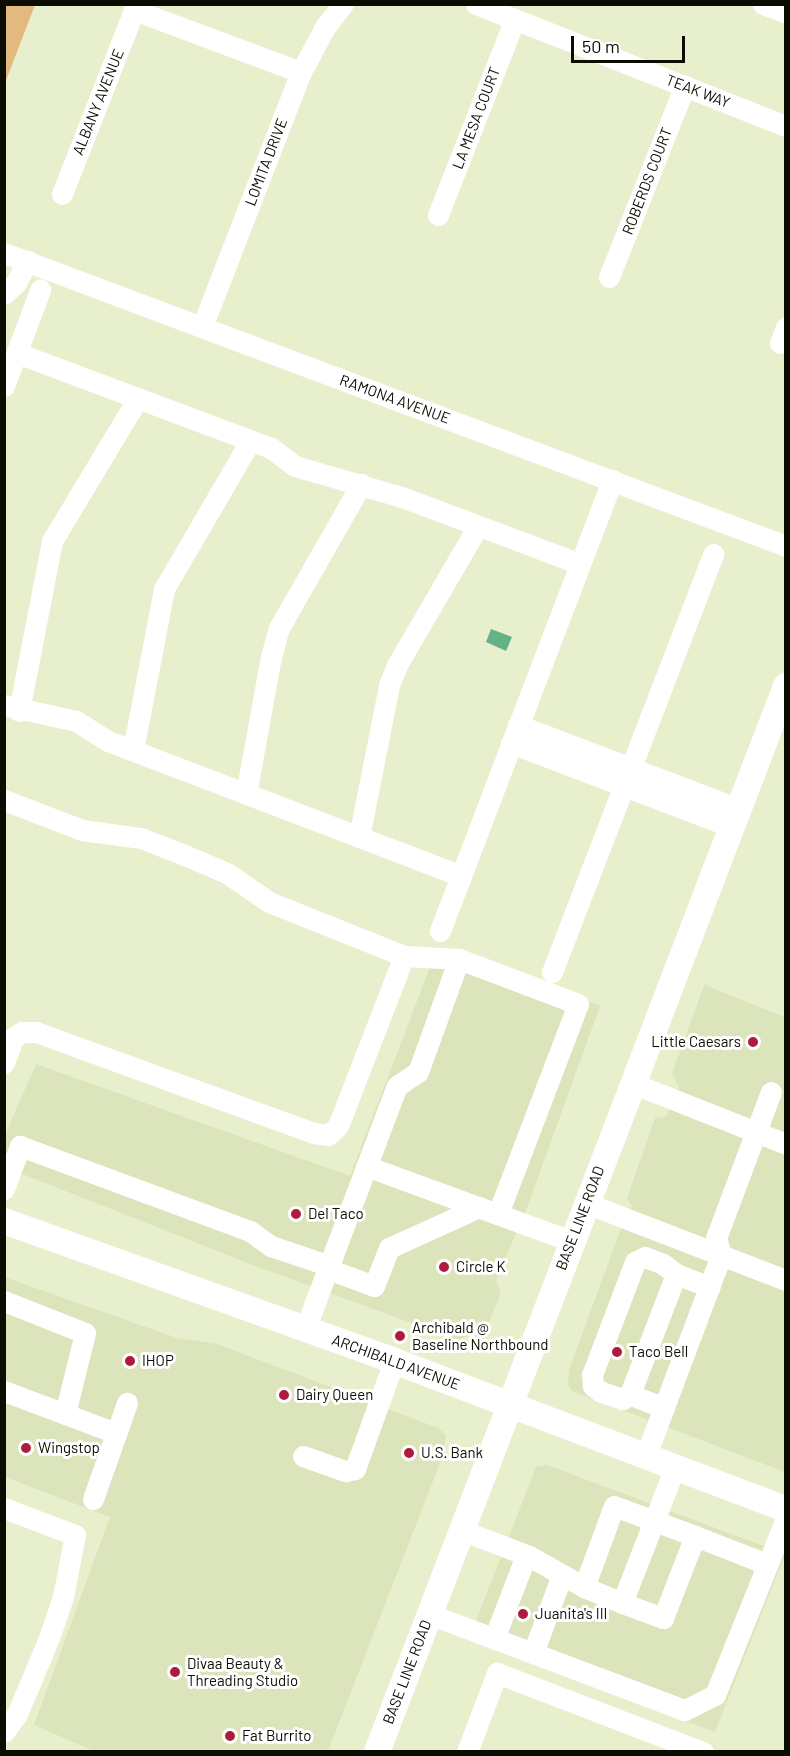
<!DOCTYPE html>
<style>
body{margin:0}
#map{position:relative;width:790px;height:1756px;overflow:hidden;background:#e8efcc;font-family:Barlow,sans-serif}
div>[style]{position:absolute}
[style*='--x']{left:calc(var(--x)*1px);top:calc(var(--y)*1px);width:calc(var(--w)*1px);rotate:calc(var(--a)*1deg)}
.built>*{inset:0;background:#dbe4ba}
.green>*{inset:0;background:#e2ba80}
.water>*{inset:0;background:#64b387}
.minor>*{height:21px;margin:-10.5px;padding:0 10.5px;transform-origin:10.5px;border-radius:10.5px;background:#fff}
.major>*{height:26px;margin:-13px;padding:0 13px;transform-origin:13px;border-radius:13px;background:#fff}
.dots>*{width:16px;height:16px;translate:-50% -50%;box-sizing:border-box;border:3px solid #fff;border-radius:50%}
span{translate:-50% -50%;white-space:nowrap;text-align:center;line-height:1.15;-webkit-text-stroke:6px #fff;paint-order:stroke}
.street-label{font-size:15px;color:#0b0d03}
.poi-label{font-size:15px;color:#0b0d03}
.right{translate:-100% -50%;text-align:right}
.left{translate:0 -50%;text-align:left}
.frame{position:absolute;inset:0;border:6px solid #0b0d03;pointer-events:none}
.scale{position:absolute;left:571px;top:36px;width:114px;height:27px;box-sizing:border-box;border:3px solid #0b0d03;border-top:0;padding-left:8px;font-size:18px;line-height:21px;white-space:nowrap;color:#0b0d03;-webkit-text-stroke:4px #fff;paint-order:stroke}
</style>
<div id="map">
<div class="built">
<i style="clip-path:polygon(437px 949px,463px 951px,600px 1006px,528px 1205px,496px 1281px,501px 1292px,486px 1330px,458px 1340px,245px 1262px,5px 1167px,5px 1135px,36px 1064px,350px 1176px)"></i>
<i style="clip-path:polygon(705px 983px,714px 989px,785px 1017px,785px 1472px,572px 1391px,568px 1384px,569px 1370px,619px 1234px,632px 1206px,627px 1198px,655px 1118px,666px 1117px,679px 1087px,672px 1073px)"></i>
<i style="clip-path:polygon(4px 1277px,177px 1338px,217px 1344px,438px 1428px,446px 1435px,442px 1458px,328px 1751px,94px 1751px,34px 1725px,110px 1517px,5px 1477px)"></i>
<i style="clip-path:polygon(547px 1465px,785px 1554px,715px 1732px,469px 1639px,536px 1467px)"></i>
</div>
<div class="green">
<i style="clip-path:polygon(5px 4px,35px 5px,5px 83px,4px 5px)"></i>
</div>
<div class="water">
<i style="clip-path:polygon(491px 629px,512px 637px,506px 651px,486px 642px)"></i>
</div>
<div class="minor">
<i style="--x:476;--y:4;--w:333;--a:21.5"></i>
<i style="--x:763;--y:4;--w:25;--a:21"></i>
<i style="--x:62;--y:194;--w:198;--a:-68.6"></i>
<i style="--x:134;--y:10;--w:178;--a:20.4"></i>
<i style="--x:438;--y:215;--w:208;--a:-68.6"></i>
<i style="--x:4;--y:253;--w:835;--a:20.54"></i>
<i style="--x:609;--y:277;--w:206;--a:-68.4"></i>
<i style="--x:4;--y:294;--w:16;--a:-43"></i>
<i style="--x:16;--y:283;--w:25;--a:-63"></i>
<i style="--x:202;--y:327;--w:274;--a:-68.8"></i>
<i style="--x:301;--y:72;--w:51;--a:-61.9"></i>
<i style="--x:325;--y:27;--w:29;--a:-52"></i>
<i style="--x:780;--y:343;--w:17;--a:-69"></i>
<i style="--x:17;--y:353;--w:271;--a:20.5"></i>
<i style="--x:271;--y:448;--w:30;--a:37"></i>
<i style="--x:295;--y:466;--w:111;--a:16.2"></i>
<i style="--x:402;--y:497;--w:190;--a:20.6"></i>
<i style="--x:4;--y:386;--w:103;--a:-69.4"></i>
<i style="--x:4;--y:705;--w:74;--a:12.5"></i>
<i style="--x:76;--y:721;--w:38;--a:32"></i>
<i style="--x:108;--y:741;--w:378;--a:20.9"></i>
<i style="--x:19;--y:711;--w:173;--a:-79"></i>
<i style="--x:52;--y:541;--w:167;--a:-59"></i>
<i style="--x:518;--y:725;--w:233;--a:20.8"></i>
<i style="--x:511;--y:743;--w:234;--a:20.8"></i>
<i style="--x:133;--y:750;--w:164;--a:-79.1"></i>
<i style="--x:164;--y:589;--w:171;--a:-59.8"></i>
<i style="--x:246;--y:794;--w:139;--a:-79.7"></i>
<i style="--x:271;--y:657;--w:30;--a:-75"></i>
<i style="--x:279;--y:628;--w:166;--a:-60.3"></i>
<i style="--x:4;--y:800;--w:84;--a:21"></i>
<i style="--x:82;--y:830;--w:60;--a:7.7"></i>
<i style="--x:141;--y:838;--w:44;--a:21.3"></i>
<i style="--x:182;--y:854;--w:49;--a:22.9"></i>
<i style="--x:227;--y:873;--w:51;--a:34.6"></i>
<i style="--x:269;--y:902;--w:145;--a:21.8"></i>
<i style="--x:404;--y:956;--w:55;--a:3.1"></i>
<i style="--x:459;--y:959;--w:127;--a:20.7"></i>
<i style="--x:578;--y:1004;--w:225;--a:110.9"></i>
<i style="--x:359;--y:837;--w:155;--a:-78.8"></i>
<i style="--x:389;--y:685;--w:22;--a:-68"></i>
<i style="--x:397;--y:665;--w:161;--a:-59.8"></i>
<i style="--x:440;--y:931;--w:483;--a:-69.1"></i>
<i style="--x:552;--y:972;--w:448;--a:-68.9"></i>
<i style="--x:4;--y:1063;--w:27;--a:-70"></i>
<i style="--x:13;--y:1038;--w:11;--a:-34"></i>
<i style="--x:22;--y:1032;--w:14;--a:0"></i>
<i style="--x:36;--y:1032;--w:296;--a:20"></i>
<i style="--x:314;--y:1133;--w:14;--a:8"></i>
<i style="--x:328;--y:1135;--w:13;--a:-42"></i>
<i style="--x:338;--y:1126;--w:182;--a:-68.8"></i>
<i style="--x:632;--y:1083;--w:166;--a:21.6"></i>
<i style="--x:366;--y:1166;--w:218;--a:20.1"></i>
<i style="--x:4;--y:1189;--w:46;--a:-69.6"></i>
<i style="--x:20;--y:1146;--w:245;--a:20.3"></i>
<i style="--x:250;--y:1231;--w:26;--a:36"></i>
<i style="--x:271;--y:1246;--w:62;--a:18.7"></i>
<i style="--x:586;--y:1203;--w:214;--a:21.1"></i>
<i style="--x:328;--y:1269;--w:49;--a:20.3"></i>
<i style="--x:374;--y:1286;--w:41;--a:-68.5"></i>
<i style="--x:389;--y:1248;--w:99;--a:-24.5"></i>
<i style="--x:4;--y:1301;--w:87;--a:21.6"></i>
<i style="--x:85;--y:1333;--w:83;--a:103.9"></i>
<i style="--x:305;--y:1329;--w:260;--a:-69.3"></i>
<i style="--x:397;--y:1086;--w:25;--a:-34"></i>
<i style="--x:418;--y:1072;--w:120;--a:-70.1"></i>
<i style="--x:4;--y:1391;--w:120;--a:20.6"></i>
<i style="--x:630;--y:1394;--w:9;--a:144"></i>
<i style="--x:623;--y:1399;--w:23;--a:-162"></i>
<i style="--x:601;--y:1392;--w:10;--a:-143"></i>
<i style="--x:593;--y:1386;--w:11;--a:-95"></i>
<i style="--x:592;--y:1375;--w:121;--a:-69.2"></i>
<i style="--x:635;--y:1262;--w:11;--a:-27"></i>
<i style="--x:645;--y:1257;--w:19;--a:21"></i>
<i style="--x:663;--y:1264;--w:16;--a:38"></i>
<i style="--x:664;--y:1408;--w:37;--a:-158"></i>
<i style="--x:630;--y:1394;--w:129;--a:-69"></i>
<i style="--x:676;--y:1274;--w:36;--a:21"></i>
<i style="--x:646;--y:1455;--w:214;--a:-69.4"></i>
<i style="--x:721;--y:1255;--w:18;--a:-106"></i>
<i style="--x:716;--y:1238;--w:156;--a:-69.4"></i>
<i style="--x:303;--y:1456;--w:45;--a:19.7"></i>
<i style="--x:345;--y:1471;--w:10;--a:-11"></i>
<i style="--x:355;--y:1469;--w:115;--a:-70.1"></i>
<i style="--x:93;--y:1499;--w:102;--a:-70.5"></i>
<i style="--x:4;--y:1508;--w:76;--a:20.8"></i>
<i style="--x:75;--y:1535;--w:63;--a:101"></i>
<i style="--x:63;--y:1597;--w:43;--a:108.9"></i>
<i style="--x:49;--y:1638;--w:82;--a:112.8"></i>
<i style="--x:17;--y:1714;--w:22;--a:126"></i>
<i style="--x:461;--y:1530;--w:73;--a:20.9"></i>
<i style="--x:529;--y:1556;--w:63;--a:29.4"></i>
<i style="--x:584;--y:1587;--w:41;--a:22.8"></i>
<i style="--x:622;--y:1603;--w:146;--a:-68.7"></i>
<i style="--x:584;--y:1587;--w:86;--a:-69.7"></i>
<i style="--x:614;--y:1506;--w:86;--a:20.3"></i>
<i style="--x:622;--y:1603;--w:44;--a:20.1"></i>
<i style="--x:663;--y:1618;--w:88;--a:-68.7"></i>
<i style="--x:695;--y:1536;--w:77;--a:21.3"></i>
<i style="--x:429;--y:1614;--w:273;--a:20.6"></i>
<i style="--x:685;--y:1710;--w:34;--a:-27"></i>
<i style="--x:715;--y:1695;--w:191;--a:-68.1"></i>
<i style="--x:494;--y:1639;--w:90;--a:-69.1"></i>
<i style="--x:533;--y:1653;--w:83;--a:-69.6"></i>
<i style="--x:467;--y:1752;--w:85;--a:-69.2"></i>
<i style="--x:497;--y:1673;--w:221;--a:21"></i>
</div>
<div class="major">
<i style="--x:4;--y:1221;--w:414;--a:19.7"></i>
<i style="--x:394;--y:1361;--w:419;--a:20.7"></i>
<i style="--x:377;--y:1752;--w:1142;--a:-69.01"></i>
</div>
<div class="dots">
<i style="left:753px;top:1042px;background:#af1b3f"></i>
<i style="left:296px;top:1214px;background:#af1b3f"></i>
<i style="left:444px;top:1267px;background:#af1b3f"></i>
<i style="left:400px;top:1336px;background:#af1b3f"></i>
<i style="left:617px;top:1352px;background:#af1b3f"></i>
<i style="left:130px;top:1361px;background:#af1b3f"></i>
<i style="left:284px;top:1395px;background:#af1b3f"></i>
<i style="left:26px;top:1448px;background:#af1b3f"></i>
<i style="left:409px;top:1453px;background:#af1b3f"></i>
<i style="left:523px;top:1614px;background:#af1b3f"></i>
<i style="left:175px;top:1672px;background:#af1b3f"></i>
<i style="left:230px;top:1736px;background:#af1b3f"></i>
</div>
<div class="street-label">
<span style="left:698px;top:91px;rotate:21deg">TEAK WAY</span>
<span style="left:98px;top:102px;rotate:-68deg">ALBANY AVENUE</span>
<span style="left:476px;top:118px;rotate:-69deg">LA MESA COURT</span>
<span style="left:266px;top:162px;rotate:-69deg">LOMITA DRIVE</span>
<span style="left:647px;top:181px;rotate:-69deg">ROBERDS COURT</span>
<span style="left:395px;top:399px;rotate:20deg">RAMONA AVENUE</span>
<span style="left:580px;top:1218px;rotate:-69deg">BASE LINE ROAD</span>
<span style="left:396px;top:1362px;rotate:20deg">ARCHIBALD AVENUE</span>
<span style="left:407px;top:1672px;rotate:-69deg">BASE LINE ROAD</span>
</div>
<div class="poi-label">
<span class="right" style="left:741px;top:1042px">Little Caesars</span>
<span class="left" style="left:308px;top:1214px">Del Taco</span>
<span class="left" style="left:456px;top:1267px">Circle K</span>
<span class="left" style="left:412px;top:1336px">Archibald @<br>Baseline Northbound</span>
<span class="left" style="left:629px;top:1352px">Taco Bell</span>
<span class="left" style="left:142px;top:1361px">IHOP</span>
<span class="left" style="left:296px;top:1395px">Dairy Queen</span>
<span class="left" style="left:38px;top:1448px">Wingstop</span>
<span class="left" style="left:421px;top:1453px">U.S. Bank</span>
<span class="left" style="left:535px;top:1614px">Juanita's III</span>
<span class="left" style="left:187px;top:1672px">Divaa Beauty &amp;<br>Threading Studio</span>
<span class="left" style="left:242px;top:1736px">Fat Burrito</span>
</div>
<div class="frame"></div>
<div class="scale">50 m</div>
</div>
